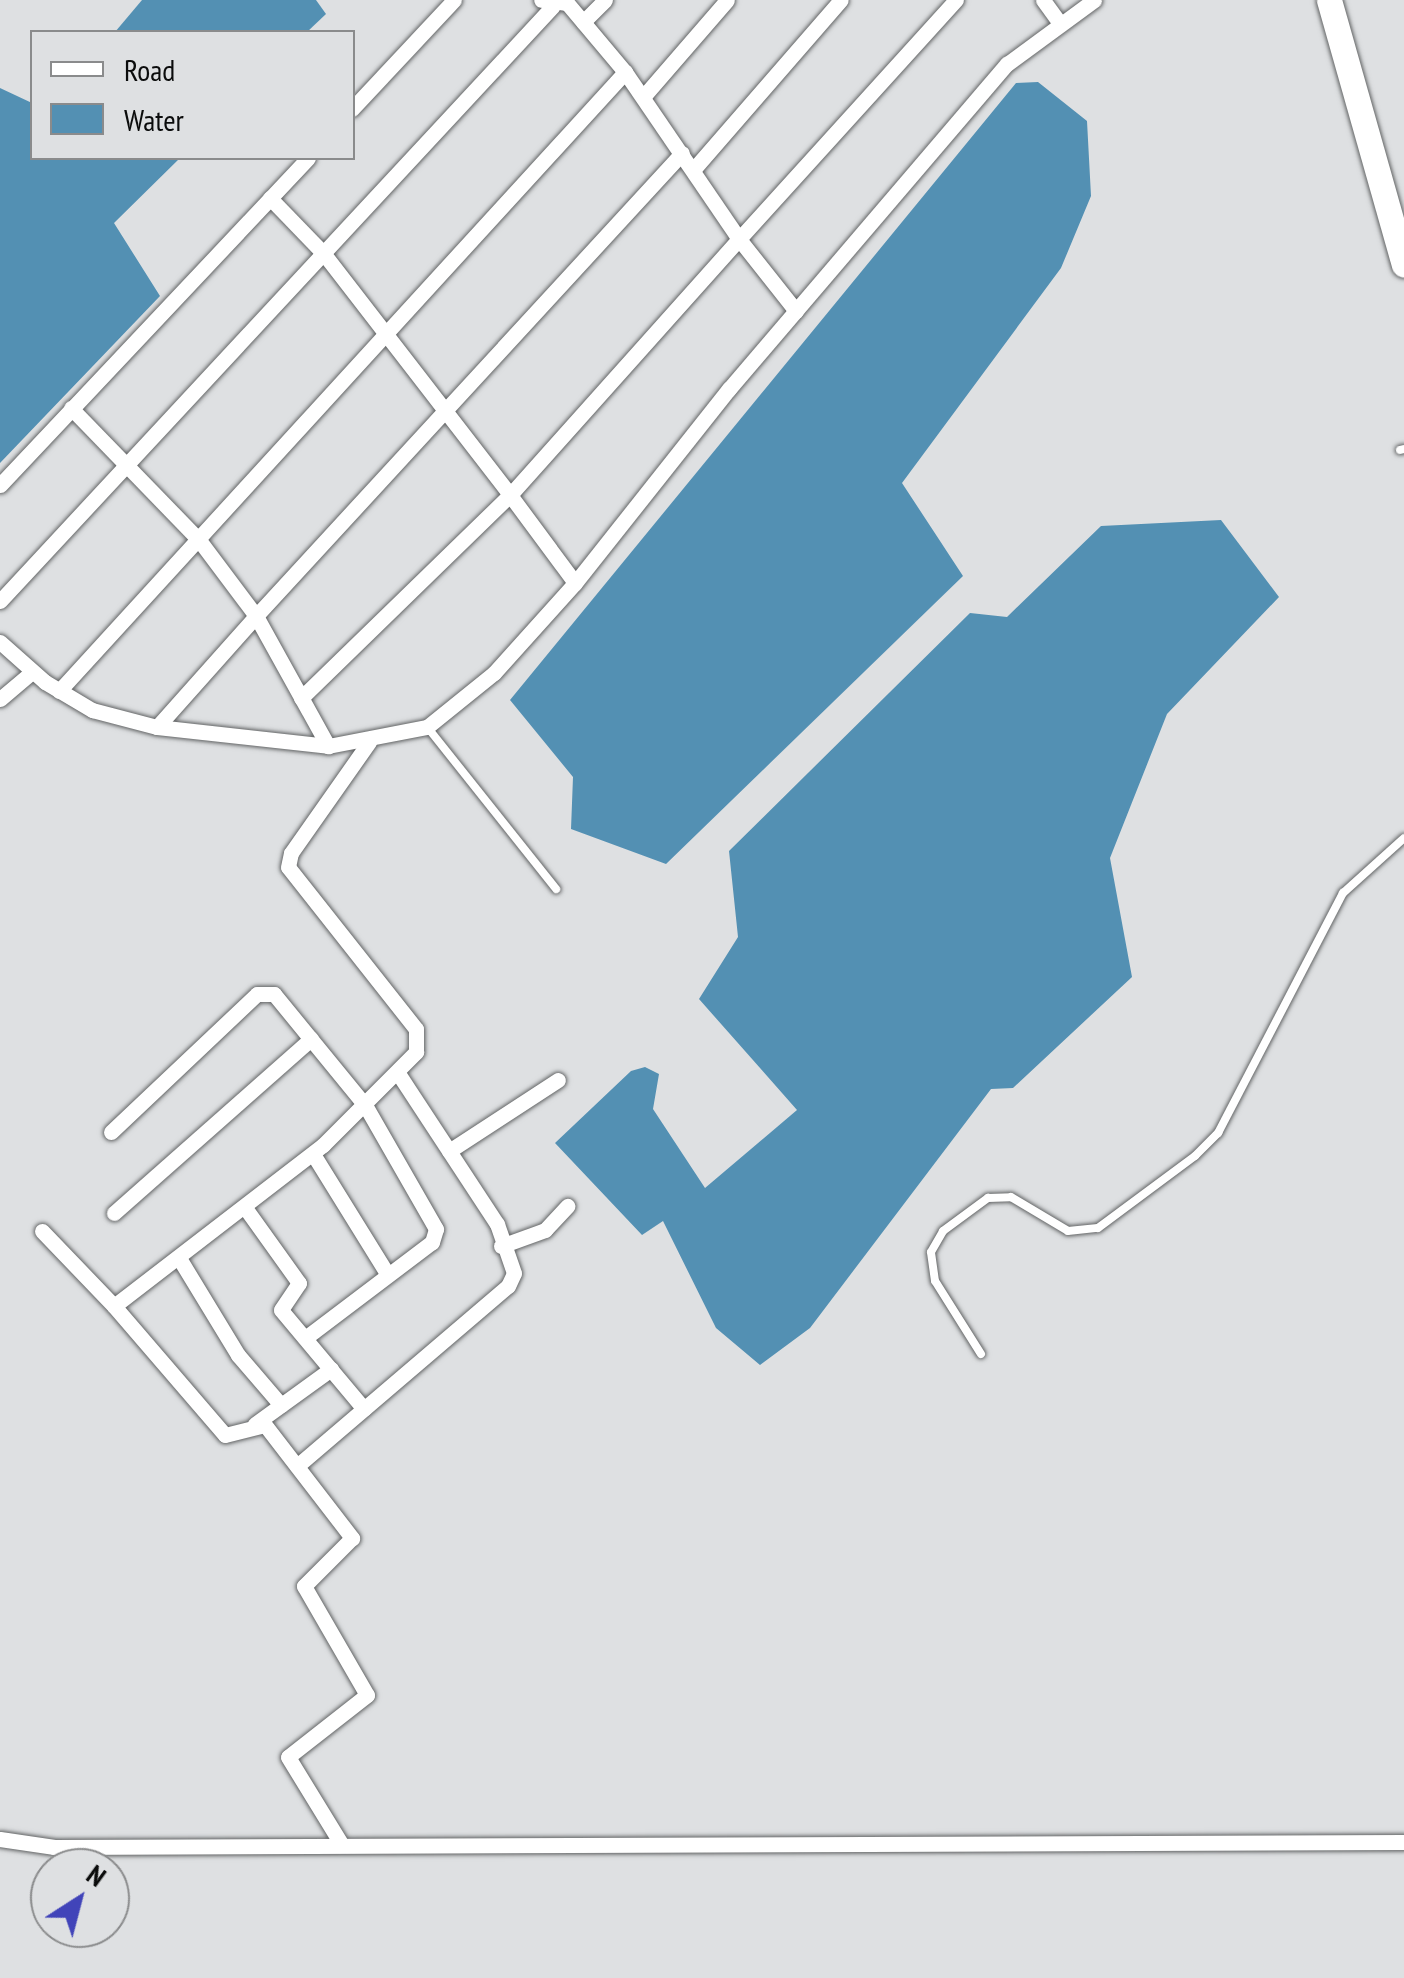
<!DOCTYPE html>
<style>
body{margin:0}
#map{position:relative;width:1404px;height:1978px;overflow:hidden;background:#dee0e2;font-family:"PT Sans Narrow",sans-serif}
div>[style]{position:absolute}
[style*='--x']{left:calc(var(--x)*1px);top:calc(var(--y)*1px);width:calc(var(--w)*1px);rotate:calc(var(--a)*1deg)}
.water>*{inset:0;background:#5390b3}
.roads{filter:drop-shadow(0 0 2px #626465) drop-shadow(0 0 2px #626465)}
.lane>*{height:8px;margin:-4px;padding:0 4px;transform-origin:4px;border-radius:4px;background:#fff}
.street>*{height:15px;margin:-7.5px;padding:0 7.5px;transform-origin:7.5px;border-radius:7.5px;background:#fff}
.primary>*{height:25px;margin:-12.5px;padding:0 12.5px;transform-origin:12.5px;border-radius:12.5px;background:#fff}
span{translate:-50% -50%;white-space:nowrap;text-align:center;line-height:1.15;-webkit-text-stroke:8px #dee0e2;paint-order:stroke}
.legend{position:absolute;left:30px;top:30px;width:325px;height:130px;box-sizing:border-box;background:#dee0e2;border:2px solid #8a8b8c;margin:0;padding:12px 18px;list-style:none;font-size:30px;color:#0b0c0c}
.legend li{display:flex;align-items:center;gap:20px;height:50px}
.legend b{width:50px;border:2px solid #8a8b8c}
.north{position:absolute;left:30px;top:1848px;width:100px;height:100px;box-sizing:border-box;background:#dee0e2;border:2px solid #8a8b8c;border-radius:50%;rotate:36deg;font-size:28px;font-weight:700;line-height:40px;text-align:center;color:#0b0c0c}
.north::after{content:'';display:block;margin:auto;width:35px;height:45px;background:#4144b9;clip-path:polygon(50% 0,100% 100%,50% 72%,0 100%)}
</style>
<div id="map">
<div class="water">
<i style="clip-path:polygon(142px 0,316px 0,326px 14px,307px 32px,115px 32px)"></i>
<i style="clip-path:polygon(1038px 82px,1087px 121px,1091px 196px,1061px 268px,902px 483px,963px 576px,666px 864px,571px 829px,573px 777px,510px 700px,1016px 83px)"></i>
<i style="clip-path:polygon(0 88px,32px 103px,32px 158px,180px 158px,114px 223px,160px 296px,0 463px)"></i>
<i style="clip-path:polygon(1221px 520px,1279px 597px,1167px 714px,1110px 858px,1132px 977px,1013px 1088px,991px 1089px,810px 1328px,760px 1365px,716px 1328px,663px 1221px,642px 1235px,555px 1143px,631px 1071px,645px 1067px,659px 1074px,653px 1109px,705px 1188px,797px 1110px,699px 999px,738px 937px,729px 851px,970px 613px,1007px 617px,1101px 526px)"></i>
</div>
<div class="roads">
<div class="lane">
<i style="--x:1400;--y:450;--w:4;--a:-14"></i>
<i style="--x:428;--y:728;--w:206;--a:51.5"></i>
<i style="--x:981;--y:1354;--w:86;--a:-122.2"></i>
<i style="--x:935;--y:1281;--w:29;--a:-98"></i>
<i style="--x:931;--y:1252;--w:24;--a:-60"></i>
<i style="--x:943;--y:1231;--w:56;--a:-36.3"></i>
<i style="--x:988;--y:1198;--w:23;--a:-2"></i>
<i style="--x:1011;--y:1197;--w:66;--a:30.8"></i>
<i style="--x:1068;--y:1231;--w:30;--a:-6"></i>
<i style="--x:1098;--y:1228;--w:121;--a:-36.6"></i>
<i style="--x:1195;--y:1156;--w:33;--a:-45"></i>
<i style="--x:1218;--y:1133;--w:271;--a:-62.5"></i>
<i style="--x:1343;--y:893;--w:82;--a:-42"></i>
</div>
<div class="street">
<i style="--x:1043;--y:0;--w:26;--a:54"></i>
<i style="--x:583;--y:22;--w:31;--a:-45"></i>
<i style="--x:643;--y:97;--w:128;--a:-49.1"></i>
<i style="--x:352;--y:109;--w:149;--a:-46.9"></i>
<i style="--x:693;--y:170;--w:225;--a:-49"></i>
<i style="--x:270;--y:198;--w:78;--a:46"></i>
<i style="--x:324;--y:254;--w:304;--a:52.3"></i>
<i style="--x:510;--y:495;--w:343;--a:-48.2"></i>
<i style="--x:739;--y:239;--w:202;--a:-124.3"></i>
<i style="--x:625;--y:72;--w:90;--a:-130"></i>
<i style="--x:567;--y:3;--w:26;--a:-173"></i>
<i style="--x:796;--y:311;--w:92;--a:-128.4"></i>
<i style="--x:739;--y:239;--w:323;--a:-47.8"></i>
<i style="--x:71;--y:408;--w:184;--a:45.9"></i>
<i style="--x:199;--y:540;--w:95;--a:53.1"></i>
<i style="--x:256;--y:616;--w:629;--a:-47.38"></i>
<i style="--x:0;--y:485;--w:449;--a:-46.7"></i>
<i style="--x:0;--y:601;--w:812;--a:-47.1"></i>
<i style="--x:0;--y:642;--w:60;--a:41.6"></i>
<i style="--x:45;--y:682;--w:55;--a:30.8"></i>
<i style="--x:92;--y:710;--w:67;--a:14.7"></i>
<i style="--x:157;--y:727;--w:172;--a:6.3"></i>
<i style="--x:328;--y:746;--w:101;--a:-10.9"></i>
<i style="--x:427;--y:727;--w:86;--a:-38.9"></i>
<i style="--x:494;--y:673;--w:121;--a:-48"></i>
<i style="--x:575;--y:583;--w:248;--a:-51.6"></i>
<i style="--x:729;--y:389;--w:428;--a:-49.5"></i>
<i style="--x:1007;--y:64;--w:108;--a:-36.3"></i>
<i style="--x:59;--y:691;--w:839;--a:-47.56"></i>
<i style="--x:301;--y:698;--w:291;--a:-44.2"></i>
<i style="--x:510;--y:495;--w:109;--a:53.5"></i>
<i style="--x:0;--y:699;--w:42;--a:-40.2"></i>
<i style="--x:157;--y:727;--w:149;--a:-48.3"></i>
<i style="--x:256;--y:616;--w:149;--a:61"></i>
<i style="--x:111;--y:1132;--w:201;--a:-43.4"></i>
<i style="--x:257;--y:994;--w:17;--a:0"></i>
<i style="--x:274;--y:994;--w:144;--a:50.7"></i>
<i style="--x:365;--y:1105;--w:143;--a:60.2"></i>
<i style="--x:436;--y:1229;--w:14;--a:107"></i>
<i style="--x:432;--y:1242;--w:159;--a:142.9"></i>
<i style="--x:449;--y:1151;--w:130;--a:-33.1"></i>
<i style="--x:313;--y:1154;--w:142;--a:58.2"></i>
<i style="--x:246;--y:1209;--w:91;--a:54.4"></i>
<i style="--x:299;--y:1283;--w:32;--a:124"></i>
<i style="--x:281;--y:1310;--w:129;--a:50"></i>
<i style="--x:114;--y:1213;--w:263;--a:-41.5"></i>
<i style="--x:42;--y:1231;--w:104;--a:46.2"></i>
<i style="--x:114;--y:1306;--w:264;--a:-37.6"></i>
<i style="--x:323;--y:1145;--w:132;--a:-45"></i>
<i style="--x:416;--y:1052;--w:23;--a:-90"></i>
<i style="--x:416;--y:1029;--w:206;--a:-128.3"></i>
<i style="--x:288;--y:867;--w:14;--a:-78"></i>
<i style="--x:291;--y:853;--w:136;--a:-54.9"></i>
<i style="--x:501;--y:1246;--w:47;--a:-20"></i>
<i style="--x:545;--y:1230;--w:33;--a:-47"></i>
<i style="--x:179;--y:1258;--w:114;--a:58.7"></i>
<i style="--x:238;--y:1355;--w:66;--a:49.3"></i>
<i style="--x:114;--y:1306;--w:170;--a:49.3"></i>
<i style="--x:225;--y:1435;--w:41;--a:-14"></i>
<i style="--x:265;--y:1425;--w:143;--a:52.4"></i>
<i style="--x:352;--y:1538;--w:68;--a:135"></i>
<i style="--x:304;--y:1586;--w:126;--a:60"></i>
<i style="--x:367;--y:1695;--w:100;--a:141.9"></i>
<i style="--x:288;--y:1757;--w:100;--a:58.5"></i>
<i style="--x:255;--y:1424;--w:94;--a:-35.9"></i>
<i style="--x:297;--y:1466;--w:277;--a:-40.5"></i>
<i style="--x:508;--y:1286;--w:14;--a:-65"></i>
<i style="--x:514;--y:1273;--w:52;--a:-109.1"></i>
<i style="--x:497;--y:1224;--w:181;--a:-123.3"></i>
<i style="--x:0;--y:1839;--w:55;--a:8.4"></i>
<i style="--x:54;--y:1847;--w:1350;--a:-0.21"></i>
</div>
<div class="primary">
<i style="--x:1329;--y:0;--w:275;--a:74.2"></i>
</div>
</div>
<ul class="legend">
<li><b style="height:12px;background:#fff"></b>Road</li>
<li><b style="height:28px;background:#5390b3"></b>Water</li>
</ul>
<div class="north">N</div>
</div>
